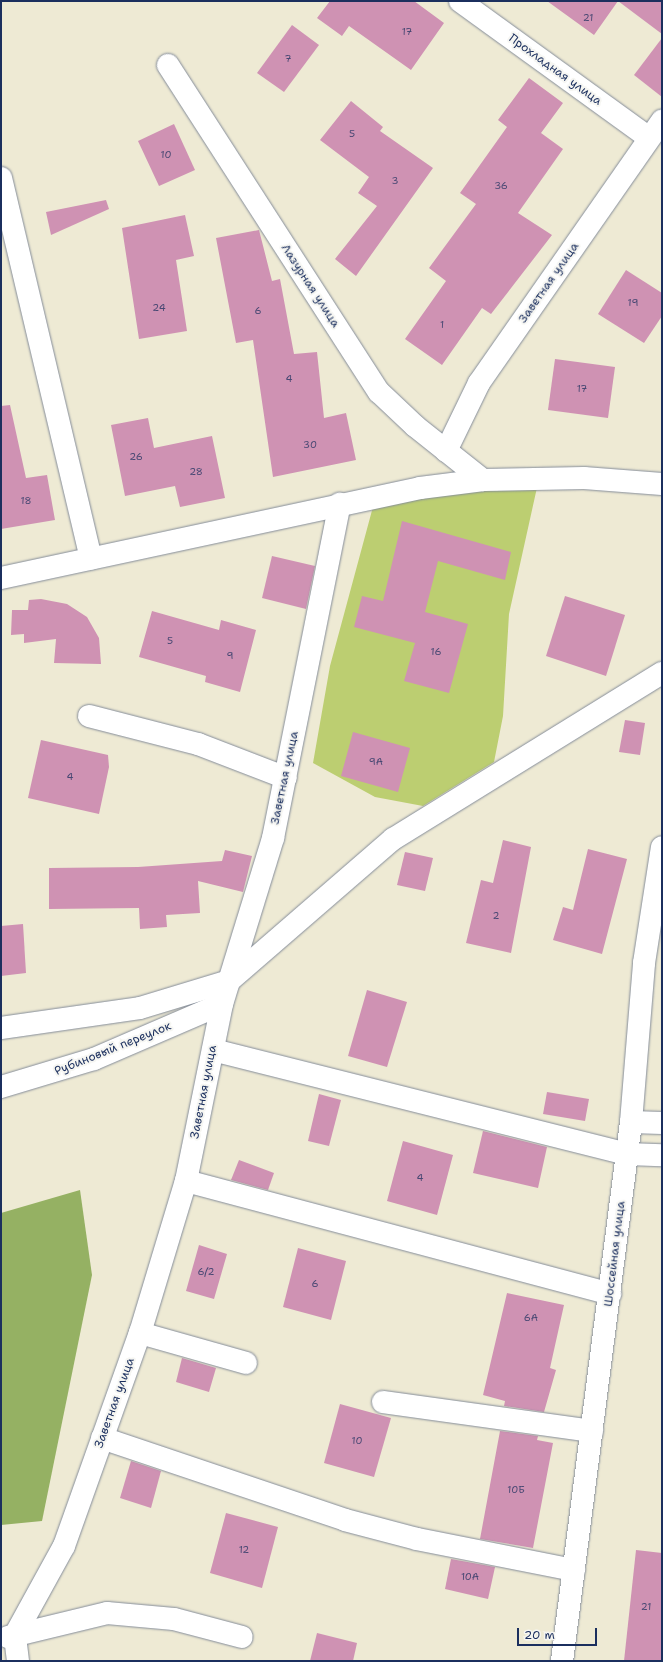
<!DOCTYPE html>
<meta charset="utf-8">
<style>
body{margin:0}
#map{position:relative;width:663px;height:1662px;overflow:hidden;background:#eeead4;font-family:"Shantell Sans",sans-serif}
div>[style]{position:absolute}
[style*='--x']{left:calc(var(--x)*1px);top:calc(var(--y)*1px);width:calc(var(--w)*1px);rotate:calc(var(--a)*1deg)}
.green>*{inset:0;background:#bcce71}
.forest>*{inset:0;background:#95b163}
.building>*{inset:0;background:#cf92b3}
.roads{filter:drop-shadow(0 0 1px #848c99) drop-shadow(0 0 1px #848c99)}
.minor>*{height:22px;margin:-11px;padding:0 11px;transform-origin:11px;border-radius:11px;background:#fff}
span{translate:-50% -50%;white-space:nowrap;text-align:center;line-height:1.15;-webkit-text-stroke:4px #f6f6f2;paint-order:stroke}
.number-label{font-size:10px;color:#484873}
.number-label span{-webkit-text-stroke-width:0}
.street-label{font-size:12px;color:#1b2f5e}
.frame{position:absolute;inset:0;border:2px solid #1b2f5e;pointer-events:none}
.scale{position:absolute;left:517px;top:1628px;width:80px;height:18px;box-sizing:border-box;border:2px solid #1b2f5e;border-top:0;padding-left:5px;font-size:12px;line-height:14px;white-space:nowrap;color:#1b2f5e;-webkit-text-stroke:3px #f6f6f2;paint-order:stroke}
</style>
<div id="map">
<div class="green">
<i style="clip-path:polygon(538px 483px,509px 614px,503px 716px,494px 762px,423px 806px,375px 797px,313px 763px,330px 666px,374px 503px)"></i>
</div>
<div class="forest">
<i style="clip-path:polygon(80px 1190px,92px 1275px,42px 1521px,1px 1525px,1px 1213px)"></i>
</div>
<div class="building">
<i style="clip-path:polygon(330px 1px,414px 1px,444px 23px,411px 70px,349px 26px,342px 36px,317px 18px)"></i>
<i style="clip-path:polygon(547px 1px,662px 1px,662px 34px,618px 1px,594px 35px)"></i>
<i style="clip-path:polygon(292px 25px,319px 45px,284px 92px,257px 73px)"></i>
<i style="clip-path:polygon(662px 38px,662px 97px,634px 75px)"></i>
<i style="clip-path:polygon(529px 78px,563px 103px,541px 133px,563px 149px,518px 213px,552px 235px,491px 314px,482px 308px,442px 365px,405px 339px,446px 281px,429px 268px,476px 204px,460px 193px,507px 127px,498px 120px)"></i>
<i style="clip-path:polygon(351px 101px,383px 127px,380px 131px,433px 168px,356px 276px,335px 259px,377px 206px,358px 193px,369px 177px,320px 140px)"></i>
<i style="clip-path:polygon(174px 124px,195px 170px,159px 186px,138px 141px)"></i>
<i style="clip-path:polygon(106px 200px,109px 209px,51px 235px,46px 212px)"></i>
<i style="clip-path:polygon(185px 215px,194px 256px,176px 260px,187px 331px,139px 339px,122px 228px)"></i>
<i style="clip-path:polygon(259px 230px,272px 281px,280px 279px,294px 354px,317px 352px,324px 418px,346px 413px,356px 460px,273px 477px,253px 340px,236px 343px,216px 238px)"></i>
<i style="clip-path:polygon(626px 270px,662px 293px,662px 316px,644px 343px,598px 314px)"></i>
<i style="clip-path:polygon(555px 359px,615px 367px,608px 418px,548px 410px)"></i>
<i style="clip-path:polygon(10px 405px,26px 478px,47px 475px,55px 520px,1px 529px,1px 406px)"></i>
<i style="clip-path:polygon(148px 418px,154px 448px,212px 436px,225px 498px,180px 507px,175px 486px,125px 496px,111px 425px)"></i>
<i style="clip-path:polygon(402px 521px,511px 552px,505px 580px,438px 561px,425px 612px,468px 624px,449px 693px,404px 681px,415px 643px,354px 627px,362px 596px,383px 601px)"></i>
<i style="clip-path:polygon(272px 556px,315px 566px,306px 609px,262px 598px)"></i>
<i style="clip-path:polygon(565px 596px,625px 615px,606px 676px,546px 656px)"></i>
<i style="clip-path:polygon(41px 599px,67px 604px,87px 617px,99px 638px,101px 664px,54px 663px,56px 639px,24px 643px,24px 634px,11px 635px,12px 610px,28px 610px,29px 600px)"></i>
<i style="clip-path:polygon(152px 611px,219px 630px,221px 620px,256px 630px,240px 692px,205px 682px,206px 676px,139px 657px)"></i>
<i style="clip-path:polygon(625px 720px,645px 723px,640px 755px,619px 752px)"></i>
<i style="clip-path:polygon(353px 732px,410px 748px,398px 792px,341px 776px)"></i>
<i style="clip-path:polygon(41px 740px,108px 755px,109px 767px,99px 814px,28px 798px)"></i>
<i style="clip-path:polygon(503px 840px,531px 847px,511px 953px,466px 943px,481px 880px,493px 883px)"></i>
<i style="clip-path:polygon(588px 849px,627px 859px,602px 954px,553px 940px,563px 907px,573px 910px)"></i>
<i style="clip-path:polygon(225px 850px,252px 856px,243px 892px,198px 881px,200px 913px,166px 915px,167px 927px,140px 929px,139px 908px,49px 909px,49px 868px,138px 867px,222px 861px)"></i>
<i style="clip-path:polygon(405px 852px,433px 858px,425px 891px,397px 885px)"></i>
<i style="clip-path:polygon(23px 924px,26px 973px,1px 976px,1px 926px)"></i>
<i style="clip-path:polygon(367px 990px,407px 1002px,387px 1067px,348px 1056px)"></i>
<i style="clip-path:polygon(547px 1092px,589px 1099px,585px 1121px,543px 1114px)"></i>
<i style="clip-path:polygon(319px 1094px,341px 1100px,329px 1146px,308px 1141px)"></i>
<i style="clip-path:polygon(483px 1131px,547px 1147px,538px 1188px,473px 1173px)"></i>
<i style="clip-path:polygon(403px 1141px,453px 1155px,437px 1215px,387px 1201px)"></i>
<i style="clip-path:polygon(239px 1160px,274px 1173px,268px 1190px,231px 1180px)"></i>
<i style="clip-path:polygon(199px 1245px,227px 1254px,214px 1299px,186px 1291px)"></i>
<i style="clip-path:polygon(298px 1248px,346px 1261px,331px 1320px,283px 1307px)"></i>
<i style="clip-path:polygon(507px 1293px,564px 1305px,550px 1368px,556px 1370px,544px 1412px,504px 1406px,505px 1401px,483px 1395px)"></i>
<i style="clip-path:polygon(182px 1358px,216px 1368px,209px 1392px,176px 1382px)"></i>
<i style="clip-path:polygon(340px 1404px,391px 1418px,374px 1477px,324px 1463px)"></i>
<i style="clip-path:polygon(500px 1431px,538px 1436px,537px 1440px,553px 1443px,533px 1548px,480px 1539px)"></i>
<i style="clip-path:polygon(131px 1461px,161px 1471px,151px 1508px,120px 1498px)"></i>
<i style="clip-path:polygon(226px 1513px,278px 1527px,262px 1588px,210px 1573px)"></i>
<i style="clip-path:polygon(636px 1550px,662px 1553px,662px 1661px,624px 1661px)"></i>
<i style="clip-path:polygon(451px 1559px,495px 1567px,488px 1599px,445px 1589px)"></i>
<i style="clip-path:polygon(317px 1633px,357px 1643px,353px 1661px,310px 1661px)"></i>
</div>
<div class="roads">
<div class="minor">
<i style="--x:460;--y:1;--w:233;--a:35.9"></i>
<i style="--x:168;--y:65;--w:389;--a:57.2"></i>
<i style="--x:379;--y:392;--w:50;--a:43.4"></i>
<i style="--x:415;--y:426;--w:87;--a:38.5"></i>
<i style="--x:1;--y:178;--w:391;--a:76.7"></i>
<i style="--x:446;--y:451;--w:76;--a:-64.1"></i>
<i style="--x:479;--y:383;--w:320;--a:-55.1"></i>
<i style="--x:1;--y:578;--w:429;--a:-12.1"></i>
<i style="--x:420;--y:488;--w:64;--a:-7.2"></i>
<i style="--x:483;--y:480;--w:101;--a:-1.1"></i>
<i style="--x:584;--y:478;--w:78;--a:4.4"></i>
<i style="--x:89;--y:716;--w:113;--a:14.4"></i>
<i style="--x:198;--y:744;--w:94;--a:21.1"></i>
<i style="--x:1;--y:1028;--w:140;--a:-8.2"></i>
<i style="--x:140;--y:1008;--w:93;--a:-16.9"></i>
<i style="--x:229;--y:981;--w:217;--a:-40.9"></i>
<i style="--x:393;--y:839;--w:316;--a:-31.7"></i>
<i style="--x:213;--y:1050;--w:427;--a:14.1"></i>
<i style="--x:627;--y:1154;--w:35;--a:2"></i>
<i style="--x:1;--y:1087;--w:97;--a:-16.8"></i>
<i style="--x:94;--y:1059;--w:139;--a:-23.3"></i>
<i style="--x:631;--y:1122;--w:31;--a:2"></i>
<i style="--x:186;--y:1181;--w:439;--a:14.9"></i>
<i style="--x:140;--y:1333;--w:110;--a:15.8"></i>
<i style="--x:383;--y:1402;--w:211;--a:7.9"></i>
<i style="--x:102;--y:1438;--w:256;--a:18.6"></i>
<i style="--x:345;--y:1520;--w:74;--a:14.8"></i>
<i style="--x:417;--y:1539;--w:160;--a:11.2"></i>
<i style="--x:8;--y:1637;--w:102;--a:-13.6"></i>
<i style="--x:107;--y:1613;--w:67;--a:5.1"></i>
<i style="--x:174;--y:1619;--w:70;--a:14.8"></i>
<i style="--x:18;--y:1661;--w:26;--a:-97"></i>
<i style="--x:15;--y:1635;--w:102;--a:-61.2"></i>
<i style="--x:64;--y:1546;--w:226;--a:-70.4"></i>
<i style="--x:140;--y:1333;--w:159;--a:-73.2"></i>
<i style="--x:186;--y:1181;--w:181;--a:-78.5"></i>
<i style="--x:222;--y:1004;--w:174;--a:-72.9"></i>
<i style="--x:273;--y:838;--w:341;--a:-78.7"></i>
<i style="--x:562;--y:1661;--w:543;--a:-82.7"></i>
<i style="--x:631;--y:1122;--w:160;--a:-85.3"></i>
<i style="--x:644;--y:963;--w:117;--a:-81.2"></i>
</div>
</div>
<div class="number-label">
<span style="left:588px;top:18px">21</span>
<span style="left:407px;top:32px">17</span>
<span style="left:288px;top:59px">7</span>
<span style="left:352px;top:134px">5</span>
<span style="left:166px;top:155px">10</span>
<span style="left:395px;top:181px">3</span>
<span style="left:501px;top:186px">36</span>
<span style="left:633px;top:303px">19</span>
<span style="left:159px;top:308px">24</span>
<span style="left:258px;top:311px">6</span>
<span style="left:442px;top:325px">1</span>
<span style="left:289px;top:379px">4</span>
<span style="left:582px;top:389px">17</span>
<span style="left:310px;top:445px">30</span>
<span style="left:136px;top:457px">26</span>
<span style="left:196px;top:472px">28</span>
<span style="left:26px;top:501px">18</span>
<span style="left:170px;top:641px">5</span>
<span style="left:436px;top:652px">16</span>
<span style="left:230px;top:656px">9</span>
<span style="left:376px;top:762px">9А</span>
<span style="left:70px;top:777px">4</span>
<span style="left:496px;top:916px">2</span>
<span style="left:420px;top:1178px">4</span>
<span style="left:206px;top:1272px">6/2</span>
<span style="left:315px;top:1284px">6</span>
<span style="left:531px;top:1318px">6А</span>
<span style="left:357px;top:1441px">10</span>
<span style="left:516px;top:1490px">10Б</span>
<span style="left:244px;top:1550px">12</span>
<span style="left:470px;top:1577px">10А</span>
<span style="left:646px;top:1607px">21</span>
</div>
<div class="street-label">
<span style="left:555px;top:70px;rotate:36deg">Прохладная улица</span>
<span style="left:549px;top:283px;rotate:-55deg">Заветная улица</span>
<span style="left:310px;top:286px;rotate:57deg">Лазурная улица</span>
<span style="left:285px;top:778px;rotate:-78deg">Заветная улица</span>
<span style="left:113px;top:1049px;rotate:-22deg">Рубиновый переулок</span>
<span style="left:204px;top:1092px;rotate:-79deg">Заветная улица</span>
<span style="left:615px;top:1254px;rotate:-83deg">Шоссейная улица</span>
<span style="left:115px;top:1403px;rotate:-70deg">Заветная улица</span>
</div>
<div class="frame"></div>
<div class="scale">20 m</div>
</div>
